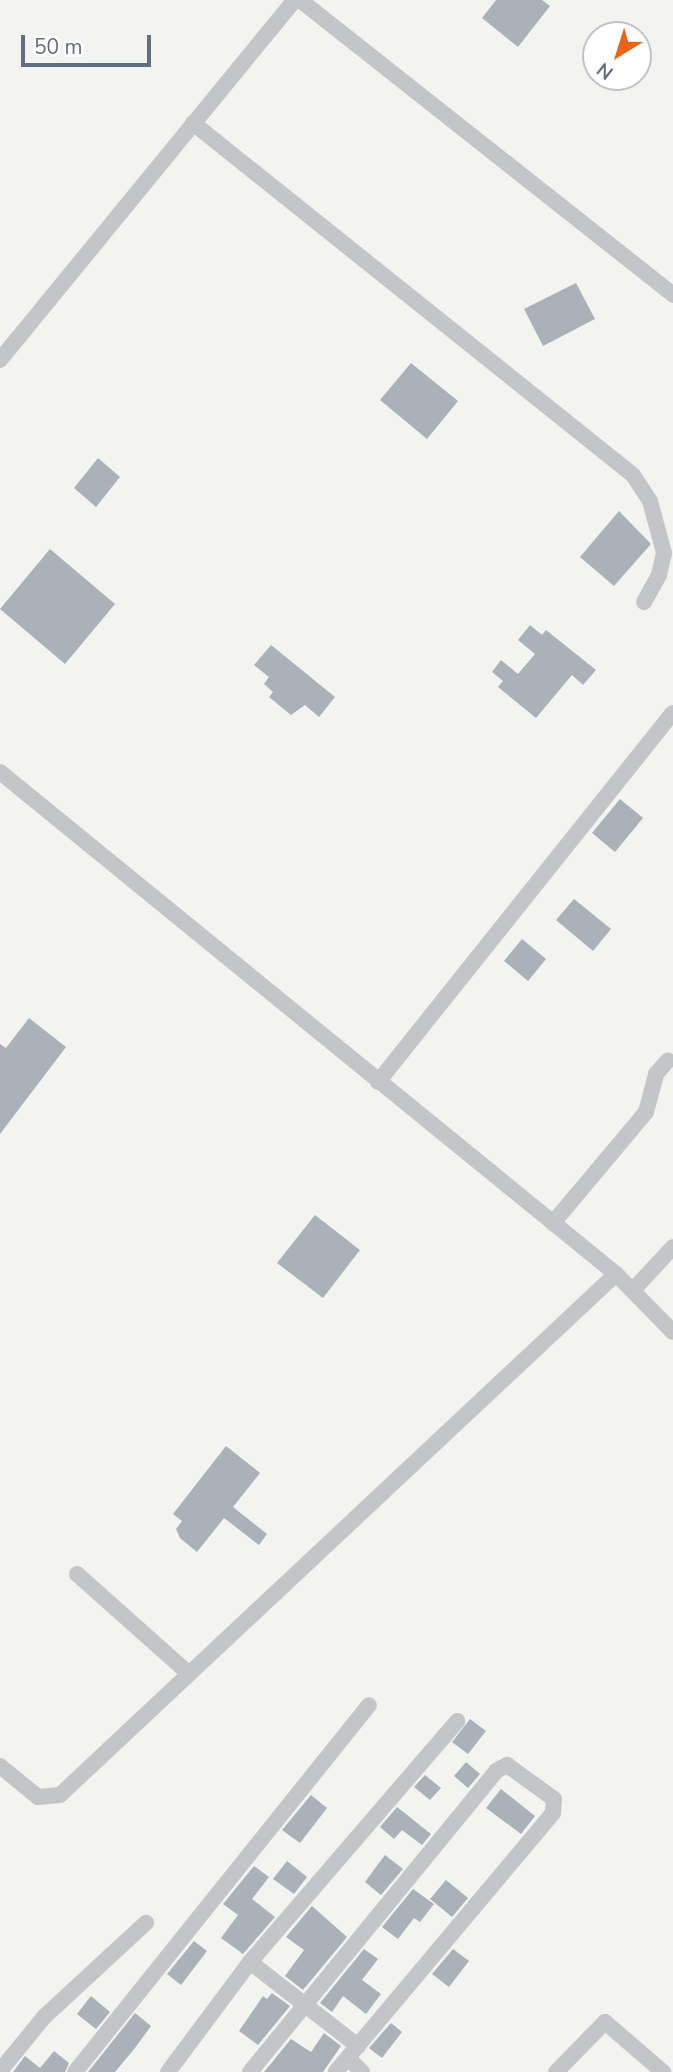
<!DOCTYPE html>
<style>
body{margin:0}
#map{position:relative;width:673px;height:2072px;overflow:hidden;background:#f3f4ef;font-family:"Nunito Sans",sans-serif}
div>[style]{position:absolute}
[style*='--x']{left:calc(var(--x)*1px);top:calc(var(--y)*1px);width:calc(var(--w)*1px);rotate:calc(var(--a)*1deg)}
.building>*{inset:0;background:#abb1b8}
.minor>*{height:16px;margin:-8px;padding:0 8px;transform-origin:8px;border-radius:8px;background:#c3c5c9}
span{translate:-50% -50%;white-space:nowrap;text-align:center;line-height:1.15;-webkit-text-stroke:7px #fff;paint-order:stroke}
.north{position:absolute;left:582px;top:21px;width:70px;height:70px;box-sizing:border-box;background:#fff;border:2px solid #c0c5cd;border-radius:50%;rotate:218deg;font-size:19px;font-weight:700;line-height:28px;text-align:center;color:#616f81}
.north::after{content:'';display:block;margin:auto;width:24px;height:32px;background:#e8641a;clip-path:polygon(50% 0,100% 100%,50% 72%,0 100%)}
.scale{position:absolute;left:21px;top:35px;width:130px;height:32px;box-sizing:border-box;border:4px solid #616f81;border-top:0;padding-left:9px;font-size:21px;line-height:24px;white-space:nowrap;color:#616f81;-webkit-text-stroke:5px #fff;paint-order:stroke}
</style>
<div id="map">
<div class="building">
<i style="clip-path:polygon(496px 0,542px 0,550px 6px,518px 47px,482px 18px)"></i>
<i style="clip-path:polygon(576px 283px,595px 319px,543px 346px,524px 309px)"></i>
<i style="clip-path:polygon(411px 363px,458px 401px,427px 439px,380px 400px)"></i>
<i style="clip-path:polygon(98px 458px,120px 477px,96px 507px,74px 488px)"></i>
<i style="clip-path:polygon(619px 511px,651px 544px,614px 586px,580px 557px)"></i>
<i style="clip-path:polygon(50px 549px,115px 604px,65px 664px,0 609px)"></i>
<i style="clip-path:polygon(530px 625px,542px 635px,546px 630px,596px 670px,583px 685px,572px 675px,536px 718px,498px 687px,503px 681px,492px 672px,501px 660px,518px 674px,535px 654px,518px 640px)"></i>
<i style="clip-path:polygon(271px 645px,335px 697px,319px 717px,305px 705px,291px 715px,269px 697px,273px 692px,264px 684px,269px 677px,254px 665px)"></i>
<i style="clip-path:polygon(620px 799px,643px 818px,615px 852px,592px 833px)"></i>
<i style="clip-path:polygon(574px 899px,611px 929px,593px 951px,556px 920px)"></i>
<i style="clip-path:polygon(522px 939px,546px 959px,528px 981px,504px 961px)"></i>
<i style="clip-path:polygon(29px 1018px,66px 1047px,0 1134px,0 1044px,6px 1048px)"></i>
<i style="clip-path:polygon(315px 1215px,360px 1250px,323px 1298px,277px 1263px)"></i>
<i style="clip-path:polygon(226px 1446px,260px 1473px,233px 1507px,267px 1534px,259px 1545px,224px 1518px,197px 1552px,180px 1538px,176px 1529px,182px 1521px,173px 1514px)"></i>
<i style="clip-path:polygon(470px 1719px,486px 1731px,468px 1754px,452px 1742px)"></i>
<i style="clip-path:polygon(466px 1762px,480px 1774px,468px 1788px,454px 1776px)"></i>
<i style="clip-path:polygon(425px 1775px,441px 1788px,430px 1800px,414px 1787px)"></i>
<i style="clip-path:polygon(501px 1789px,535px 1816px,521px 1834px,486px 1808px)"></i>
<i style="clip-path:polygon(311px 1795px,327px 1808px,300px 1843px,282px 1830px)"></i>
<i style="clip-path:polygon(397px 1807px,431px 1834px,422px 1845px,402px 1830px,394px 1839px,380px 1827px)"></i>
<i style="clip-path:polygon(385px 1855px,403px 1869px,381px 1895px,365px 1882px)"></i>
<i style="clip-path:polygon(287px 1861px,307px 1877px,294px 1894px,273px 1879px)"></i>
<i style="clip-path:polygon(254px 1866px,269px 1877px,252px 1899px,275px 1917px,243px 1954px,221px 1938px,238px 1915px,223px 1904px)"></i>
<i style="clip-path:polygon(446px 1880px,468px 1898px,452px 1917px,430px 1899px)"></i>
<i style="clip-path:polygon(413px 1889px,434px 1904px,420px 1922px,414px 1918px,398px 1939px,382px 1927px)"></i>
<i style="clip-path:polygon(312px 1906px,347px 1937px,303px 1990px,285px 1976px,304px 1950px,286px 1937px)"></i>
<i style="clip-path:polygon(194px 1941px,207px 1951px,181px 1985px,167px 1974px)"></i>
<i style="clip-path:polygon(364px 1949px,378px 1959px,362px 1980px,381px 1994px,366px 2014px,343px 1996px,332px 2012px,320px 2003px)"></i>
<i style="clip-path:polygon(453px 1949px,469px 1961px,449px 1987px,432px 1974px)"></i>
<i style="clip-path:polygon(272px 1993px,290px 2006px,258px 2045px,239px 2031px,263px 1996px,267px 1999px)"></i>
<i style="clip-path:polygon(91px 1996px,110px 2012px,96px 2029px,77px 2014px)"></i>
<i style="clip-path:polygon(135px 2013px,151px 2026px,135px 2048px,115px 2072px,88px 2072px)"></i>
<i style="clip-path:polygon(391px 2023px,402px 2032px,382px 2058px,369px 2048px)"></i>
<i style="clip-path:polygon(324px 2033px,341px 2046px,323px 2072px,264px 2072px,291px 2039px,311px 2052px)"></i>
<i style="clip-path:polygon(54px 2051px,69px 2063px,65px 2072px,13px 2072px,25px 2056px,40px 2068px)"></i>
</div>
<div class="minor">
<i style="--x:300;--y:0;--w:476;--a:38.3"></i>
<i style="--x:193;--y:123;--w:563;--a:38.66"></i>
<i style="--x:633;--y:475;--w:31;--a:57"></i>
<i style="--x:650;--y:501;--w:54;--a:74.9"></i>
<i style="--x:664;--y:553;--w:23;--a:103"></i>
<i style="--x:659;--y:575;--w:31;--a:119"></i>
<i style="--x:0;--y:360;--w:465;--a:-50.7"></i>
<i style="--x:0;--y:772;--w:795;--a:39.18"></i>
<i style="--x:616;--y:1274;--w:81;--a:45.5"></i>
<i style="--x:378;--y:1082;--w:472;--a:-51.4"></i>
<i style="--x:553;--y:1223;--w:145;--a:-50"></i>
<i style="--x:646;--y:1112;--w:39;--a:-75"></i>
<i style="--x:656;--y:1074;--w:18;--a:-49"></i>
<i style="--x:634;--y:1289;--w:57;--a:-47.1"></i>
<i style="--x:77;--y:1574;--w:149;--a:41.7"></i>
<i style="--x:0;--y:1766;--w:49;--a:39.2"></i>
<i style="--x:38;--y:1797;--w:22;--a:-5"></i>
<i style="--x:60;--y:1795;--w:762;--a:-43.14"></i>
<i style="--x:250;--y:1962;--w:137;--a:37.9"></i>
<i style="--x:348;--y:2058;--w:20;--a:45"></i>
<i style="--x:0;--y:2071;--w:70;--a:-50.8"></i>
<i style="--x:44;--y:2017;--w:139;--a:-42.7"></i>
<i style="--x:75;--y:2072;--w:470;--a:-51.3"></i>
<i style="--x:168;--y:2072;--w:137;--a:-53.3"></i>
<i style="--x:250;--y:1962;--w:318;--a:-49.3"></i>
<i style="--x:250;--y:2072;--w:389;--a:-50.7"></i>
<i style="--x:496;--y:1771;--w:13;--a:-29"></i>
<i style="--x:507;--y:1765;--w:58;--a:35.9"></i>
<i style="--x:554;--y:1799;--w:14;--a:94"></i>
<i style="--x:553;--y:1813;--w:338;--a:130"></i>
<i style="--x:556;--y:2072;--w:70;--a:-45.6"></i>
<i style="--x:605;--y:2022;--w:77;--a:40.8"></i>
</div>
<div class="north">N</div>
<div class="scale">50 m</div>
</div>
